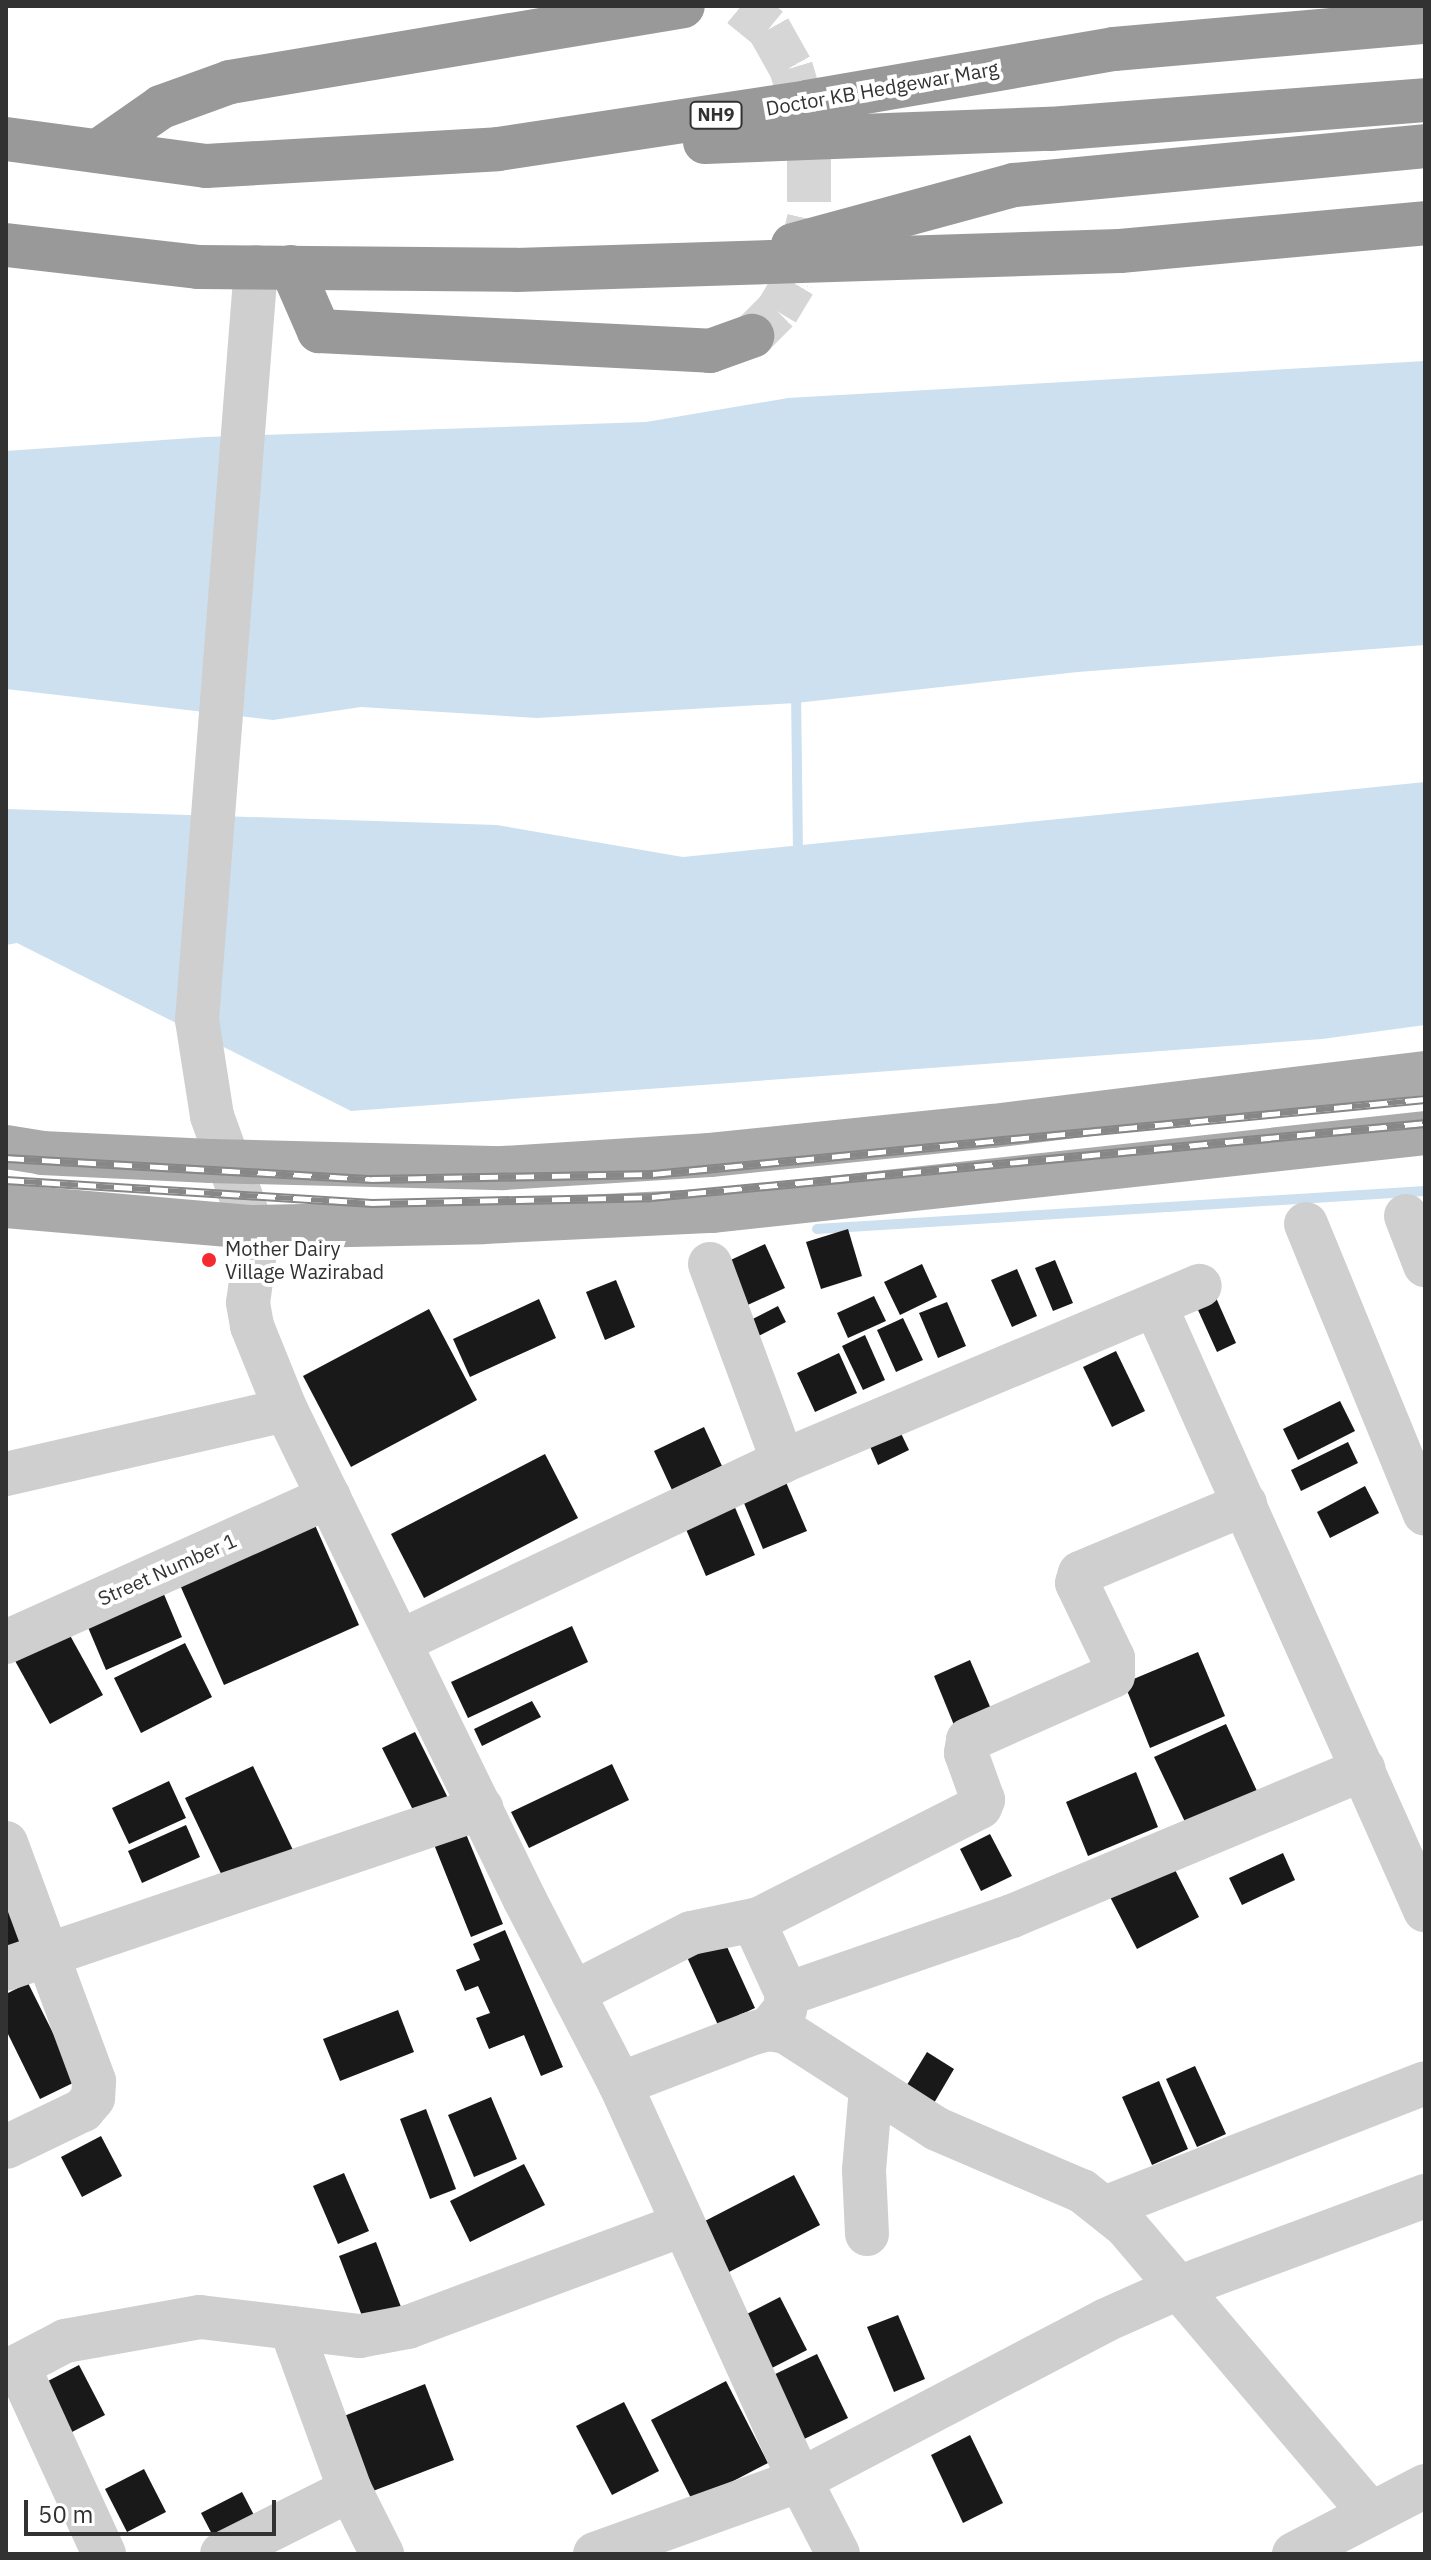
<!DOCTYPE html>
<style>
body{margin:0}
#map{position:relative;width:1431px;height:2560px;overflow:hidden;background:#fff;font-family:"IBM Plex Sans",sans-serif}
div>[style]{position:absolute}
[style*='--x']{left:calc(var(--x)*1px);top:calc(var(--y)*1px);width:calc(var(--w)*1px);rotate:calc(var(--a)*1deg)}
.water>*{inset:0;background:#cce0f0}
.stream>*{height:10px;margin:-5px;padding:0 5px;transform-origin:5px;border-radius:5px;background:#cce0f0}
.building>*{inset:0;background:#191919}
.highway-tunnel>*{height:44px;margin-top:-22px;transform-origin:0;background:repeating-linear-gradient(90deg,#d6d6d6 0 44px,transparent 0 66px)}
.minor>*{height:44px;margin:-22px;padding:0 22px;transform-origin:22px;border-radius:22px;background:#cfcfcf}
.major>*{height:44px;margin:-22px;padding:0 22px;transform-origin:22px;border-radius:22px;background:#aaa}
.highway>*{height:44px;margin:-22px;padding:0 22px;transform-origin:22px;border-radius:22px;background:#999}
.rail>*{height:9px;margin-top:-4.5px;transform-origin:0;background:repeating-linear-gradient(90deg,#fff 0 18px,#878787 0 36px);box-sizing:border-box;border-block:2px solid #878787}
.dots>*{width:22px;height:22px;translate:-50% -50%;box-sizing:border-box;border:4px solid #fff;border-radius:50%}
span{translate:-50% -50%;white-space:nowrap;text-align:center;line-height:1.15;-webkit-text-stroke:8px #fff;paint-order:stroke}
.shield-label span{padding:2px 6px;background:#fff;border:2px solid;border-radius:6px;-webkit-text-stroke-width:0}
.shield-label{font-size:18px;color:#323232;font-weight:700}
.street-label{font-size:20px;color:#323232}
.poi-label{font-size:20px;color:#323232}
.left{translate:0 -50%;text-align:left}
.frame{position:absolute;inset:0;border:8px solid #323232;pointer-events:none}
.scale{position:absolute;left:24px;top:2500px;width:252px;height:36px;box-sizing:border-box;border:4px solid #323232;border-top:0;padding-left:10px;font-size:24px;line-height:28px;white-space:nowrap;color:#323232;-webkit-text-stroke:6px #fff;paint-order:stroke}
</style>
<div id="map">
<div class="water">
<i style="clip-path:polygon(1425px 361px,1425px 645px,1078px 672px,796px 703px,537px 718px,361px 707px,273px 720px,6px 689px,6px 451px,206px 437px,646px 422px,788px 398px)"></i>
<i style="clip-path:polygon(1425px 782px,1425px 1025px,1322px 1039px,351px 1111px,17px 943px,6px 945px,6px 809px,497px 825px,683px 857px)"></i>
</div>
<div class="stream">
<i style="--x:796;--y:690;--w:168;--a:89.3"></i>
<i style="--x:817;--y:1229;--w:609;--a:-3.58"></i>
</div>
<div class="building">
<i style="clip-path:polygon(848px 1229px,862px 1276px,821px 1289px,806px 1242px)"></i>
<i style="clip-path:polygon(765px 1244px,785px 1288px,741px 1308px,722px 1264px)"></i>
<i style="clip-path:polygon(1055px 1260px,1073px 1303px,1053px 1311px,1035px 1268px)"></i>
<i style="clip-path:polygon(922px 1264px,937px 1297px,900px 1315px,884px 1282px)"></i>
<i style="clip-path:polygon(1017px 1269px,1037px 1316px,1012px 1327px,991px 1280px)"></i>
<i style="clip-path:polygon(616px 1280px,635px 1327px,605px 1340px,586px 1292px)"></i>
<i style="clip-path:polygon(1213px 1291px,1236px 1343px,1217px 1352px,1193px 1299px)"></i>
<i style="clip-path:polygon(874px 1296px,886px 1321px,848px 1338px,837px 1313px)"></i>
<i style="clip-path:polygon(539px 1299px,556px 1338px,470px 1377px,453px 1339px)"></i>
<i style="clip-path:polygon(947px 1302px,966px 1346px,938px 1358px,919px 1313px)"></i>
<i style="clip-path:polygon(778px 1306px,786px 1322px,743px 1344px,735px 1328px)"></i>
<i style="clip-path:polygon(429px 1309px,477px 1400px,351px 1467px,303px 1376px)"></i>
<i style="clip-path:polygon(903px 1318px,923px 1360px,896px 1372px,877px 1330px)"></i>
<i style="clip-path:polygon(865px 1335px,885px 1380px,863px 1390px,842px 1346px)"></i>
<i style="clip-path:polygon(1116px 1351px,1145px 1411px,1112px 1427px,1083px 1367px)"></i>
<i style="clip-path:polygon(839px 1353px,857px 1393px,815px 1412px,797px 1373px)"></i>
<i style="clip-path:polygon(1340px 1401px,1355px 1431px,1298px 1460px,1283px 1429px)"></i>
<i style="clip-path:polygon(896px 1423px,909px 1450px,878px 1465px,866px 1437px)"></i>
<i style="clip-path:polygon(704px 1427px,722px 1466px,672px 1490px,654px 1451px)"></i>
<i style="clip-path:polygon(1348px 1442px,1358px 1463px,1301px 1491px,1291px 1470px)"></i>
<i style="clip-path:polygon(545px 1454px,578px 1518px,424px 1598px,391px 1534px)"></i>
<i style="clip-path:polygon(782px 1473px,807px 1531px,763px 1549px,739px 1491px)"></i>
<i style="clip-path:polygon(1365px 1486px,1379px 1513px,1330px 1538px,1317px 1512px)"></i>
<i style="clip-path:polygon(731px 1498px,755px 1555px,706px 1576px,682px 1520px)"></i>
<i style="clip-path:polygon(315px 1525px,359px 1625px,224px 1685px,180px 1585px)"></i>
<i style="clip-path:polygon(163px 1592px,182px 1637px,106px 1670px,87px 1625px)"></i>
<i style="clip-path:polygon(572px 1626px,588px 1662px,468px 1718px,451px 1682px)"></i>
<i style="clip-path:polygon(67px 1630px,103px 1695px,50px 1724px,14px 1659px)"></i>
<i style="clip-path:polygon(185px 1643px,212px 1697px,141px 1733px,114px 1678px)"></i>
<i style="clip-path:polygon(1198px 1652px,1225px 1716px,1150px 1748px,1124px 1683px)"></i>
<i style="clip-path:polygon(970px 1660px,991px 1709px,954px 1725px,934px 1676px)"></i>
<i style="clip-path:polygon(532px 1701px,541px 1717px,482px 1746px,474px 1729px)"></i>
<i style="clip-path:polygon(1226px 1724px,1257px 1791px,1186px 1824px,1154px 1757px)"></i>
<i style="clip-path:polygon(415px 1732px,450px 1802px,417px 1818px,382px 1748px)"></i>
<i style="clip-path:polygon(612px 1764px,629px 1800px,529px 1848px,511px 1812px)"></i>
<i style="clip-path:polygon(253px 1766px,293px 1850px,225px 1882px,185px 1798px)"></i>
<i style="clip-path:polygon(1136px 1772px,1158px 1827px,1088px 1856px,1066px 1802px)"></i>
<i style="clip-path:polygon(169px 1781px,186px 1818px,129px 1844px,112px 1808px)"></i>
<i style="clip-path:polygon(186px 1825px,200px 1857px,142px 1883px,128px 1851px)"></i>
<i style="clip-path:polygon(464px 1829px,503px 1924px,471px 1937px,433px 1842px)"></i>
<i style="clip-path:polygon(990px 1834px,1012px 1876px,981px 1891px,960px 1849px)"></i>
<i style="clip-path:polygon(1283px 1853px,1295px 1880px,1242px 1905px,1229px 1878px)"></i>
<i style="clip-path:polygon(1171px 1862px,1199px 1917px,1137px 1949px,1109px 1895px)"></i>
<i style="clip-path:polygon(6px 1881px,31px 1948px,6px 1957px)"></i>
<i style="clip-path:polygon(505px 1930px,563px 2067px,541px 2076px,524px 2035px,489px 2049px,476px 2018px,490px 2013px,478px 1986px,465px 1991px,456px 1970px,480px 1960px,473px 1944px)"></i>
<i style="clip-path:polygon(723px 1938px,755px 2008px,718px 2025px,686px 1955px)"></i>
<i style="clip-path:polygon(28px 1983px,77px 2081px,40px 2099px,6px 2030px,6px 1994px)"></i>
<i style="clip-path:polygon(398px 2010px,414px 2052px,340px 2081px,323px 2039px)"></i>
<i style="clip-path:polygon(927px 2052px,954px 2069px,927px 2115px,899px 2098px)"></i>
<i style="clip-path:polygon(1195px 2066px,1226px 2134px,1197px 2147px,1166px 2079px)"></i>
<i style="clip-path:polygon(1159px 2081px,1188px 2149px,1152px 2165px,1122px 2097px)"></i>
<i style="clip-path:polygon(491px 2097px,517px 2159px,474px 2177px,448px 2115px)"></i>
<i style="clip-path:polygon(426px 2109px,456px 2189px,430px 2199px,400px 2119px)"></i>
<i style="clip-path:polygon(101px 2136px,122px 2176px,82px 2197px,61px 2157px)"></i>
<i style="clip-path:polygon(524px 2164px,545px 2205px,470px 2242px,450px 2201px)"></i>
<i style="clip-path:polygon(344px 2173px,369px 2231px,338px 2244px,313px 2186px)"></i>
<i style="clip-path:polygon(794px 2175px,820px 2225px,729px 2272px,703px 2222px)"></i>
<i style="clip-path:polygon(376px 2242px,401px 2307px,364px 2321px,339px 2256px)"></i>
<i style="clip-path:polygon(780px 2297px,807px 2350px,768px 2370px,741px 2317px)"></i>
<i style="clip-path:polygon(898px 2315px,925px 2379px,894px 2392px,867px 2327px)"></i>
<i style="clip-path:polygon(817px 2354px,848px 2418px,800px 2441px,769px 2377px)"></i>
<i style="clip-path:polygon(79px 2365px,105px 2415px,72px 2432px,46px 2382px)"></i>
<i style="clip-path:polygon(726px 2381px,768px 2463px,693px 2502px,651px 2420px)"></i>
<i style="clip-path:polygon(425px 2384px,454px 2460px,373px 2491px,344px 2416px)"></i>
<i style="clip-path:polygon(624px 2402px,659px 2471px,612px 2495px,576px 2426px)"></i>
<i style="clip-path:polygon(970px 2435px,1003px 2503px,963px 2523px,931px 2455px)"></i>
<i style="clip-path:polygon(144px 2469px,166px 2512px,127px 2532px,105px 2489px)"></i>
<i style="clip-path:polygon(242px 2492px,255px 2517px,214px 2538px,201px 2513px)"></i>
</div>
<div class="highway-tunnel">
<i style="--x:741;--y:6;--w:36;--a:39"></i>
<i style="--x:769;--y:29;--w:45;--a:60.6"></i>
<i style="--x:791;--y:68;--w:49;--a:73.4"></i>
<i style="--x:805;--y:115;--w:43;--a:84.7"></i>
<i style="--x:809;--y:158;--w:61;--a:90"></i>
<i style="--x:809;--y:219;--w:66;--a:103.2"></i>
<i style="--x:794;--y:283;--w:33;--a:121"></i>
<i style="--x:777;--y:311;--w:35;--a:135"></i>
</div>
<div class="minor">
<i style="--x:256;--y:267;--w:755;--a:94.48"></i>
<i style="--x:197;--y:1020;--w:97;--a:81.1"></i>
<i style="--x:212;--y:1116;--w:118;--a:70.2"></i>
<i style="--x:252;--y:1227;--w:25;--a:83"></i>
<i style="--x:255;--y:1252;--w:51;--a:97.8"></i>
<i style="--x:248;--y:1303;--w:23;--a:80"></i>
<i style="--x:252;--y:1326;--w:91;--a:68"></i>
<i style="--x:286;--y:1410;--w:545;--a:64"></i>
<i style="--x:525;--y:1900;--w:207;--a:62.7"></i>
<i style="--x:620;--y:2084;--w:435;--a:65.6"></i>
<i style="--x:800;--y:2480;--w:83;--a:62.8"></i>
<i style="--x:1406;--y:1216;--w:53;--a:68.8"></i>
<i style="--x:1306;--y:1224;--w:313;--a:67.7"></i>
<i style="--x:710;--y:1264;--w:210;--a:69.7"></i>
<i style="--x:1155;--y:1305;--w:663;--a:65.95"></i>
<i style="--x:6;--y:1474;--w:287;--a:-12.9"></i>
<i style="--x:401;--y:1641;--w:422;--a:-25.2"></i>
<i style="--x:783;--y:1461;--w:452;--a:-22.8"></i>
<i style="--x:6;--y:1642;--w:354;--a:-24.2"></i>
<i style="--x:6;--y:1843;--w:254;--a:69.7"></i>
<i style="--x:94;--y:2081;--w:17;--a:93"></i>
<i style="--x:93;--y:2098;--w:16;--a:130"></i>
<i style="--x:83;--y:2110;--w:85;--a:154.3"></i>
<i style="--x:6;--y:1969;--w:502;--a:-18.72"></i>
<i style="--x:573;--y:1993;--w:132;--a:-27"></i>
<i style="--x:691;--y:1933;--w:69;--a:-11.6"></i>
<i style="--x:787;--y:1994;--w:238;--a:-19.1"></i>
<i style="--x:1012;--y:1916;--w:381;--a:-22.7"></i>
<i style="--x:769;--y:2029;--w:26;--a:-51"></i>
<i style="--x:785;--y:2009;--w:15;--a:-82"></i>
<i style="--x:787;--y:1994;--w:69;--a:-114.7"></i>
<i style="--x:758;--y:1931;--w:12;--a:-85"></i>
<i style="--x:759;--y:1919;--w:248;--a:-26.9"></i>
<i style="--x:980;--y:1807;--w:8;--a:-67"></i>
<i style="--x:983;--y:1800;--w:50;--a:-109.9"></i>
<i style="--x:966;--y:1753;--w:13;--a:-81"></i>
<i style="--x:968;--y:1740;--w:158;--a:-23.8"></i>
<i style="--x:1113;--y:1676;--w:18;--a:-90"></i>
<i style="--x:1113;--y:1658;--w:83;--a:-115.6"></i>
<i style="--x:1077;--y:1583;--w:10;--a:-73"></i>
<i style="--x:1080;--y:1573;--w:179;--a:-22.7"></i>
<i style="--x:620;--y:2084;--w:139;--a:-21"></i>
<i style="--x:750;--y:2034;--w:20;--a:-15"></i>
<i style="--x:769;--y:2029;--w:17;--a:10"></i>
<i style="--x:786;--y:2032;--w:179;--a:32.7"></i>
<i style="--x:937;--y:2129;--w:158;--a:23.2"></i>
<i style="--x:1082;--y:2191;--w:56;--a:38.5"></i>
<i style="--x:1126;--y:2226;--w:378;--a:49.6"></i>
<i style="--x:1107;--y:2207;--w:341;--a:-21.3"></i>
<i style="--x:867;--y:2234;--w:64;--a:-92.7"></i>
<i style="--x:864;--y:2170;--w:82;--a:-85.1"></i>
<i style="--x:291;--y:2328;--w:172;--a:70"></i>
<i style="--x:350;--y:2490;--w:72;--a:63.4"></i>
<i style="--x:18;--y:2366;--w:207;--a:65.4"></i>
<i style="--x:6;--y:2372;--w:67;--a:-27.7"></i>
<i style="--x:65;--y:2341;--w:137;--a:-10.1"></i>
<i style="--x:200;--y:2317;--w:161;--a:6.8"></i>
<i style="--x:360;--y:2336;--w:49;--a:-10.6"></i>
<i style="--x:408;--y:2327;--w:292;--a:-20.4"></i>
<i style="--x:222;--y:2554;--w:143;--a:-26.6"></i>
<i style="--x:595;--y:2554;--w:218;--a:-19.8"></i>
<i style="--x:800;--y:2480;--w:345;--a:-27.6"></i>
<i style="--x:1106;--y:2320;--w:81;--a:-24"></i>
<i style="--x:1180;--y:2287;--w:261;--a:-20.4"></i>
<i style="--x:1294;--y:2554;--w:148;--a:-27.4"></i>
</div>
<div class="major">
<i style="--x:6;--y:1147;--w:36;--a:9"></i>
<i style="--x:42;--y:1153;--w:168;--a:2.7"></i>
<i style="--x:210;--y:1161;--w:293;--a:1.4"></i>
<i style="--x:503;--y:1168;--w:207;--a:-3.6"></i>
<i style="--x:710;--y:1155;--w:284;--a:-5.9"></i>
<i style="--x:993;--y:1126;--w:435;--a:-7"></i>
<i style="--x:6;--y:1206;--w:247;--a:4.9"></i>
<i style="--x:252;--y:1227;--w:232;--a:-1.2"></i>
<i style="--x:484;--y:1222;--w:229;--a:-2.8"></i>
<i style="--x:713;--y:1211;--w:716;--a:-6.25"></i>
</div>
<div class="highway">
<i style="--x:6;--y:139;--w:202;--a:7.7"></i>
<i style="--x:206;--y:166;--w:292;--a:-3.3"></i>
<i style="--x:498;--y:149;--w:313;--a:-8.6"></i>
<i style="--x:807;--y:102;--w:312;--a:-9.8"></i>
<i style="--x:1114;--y:49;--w:312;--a:-5"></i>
<i style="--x:705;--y:142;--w:345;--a:-2.2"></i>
<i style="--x:1050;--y:129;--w:376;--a:-4.4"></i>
<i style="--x:98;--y:151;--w:77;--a:-34.9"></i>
<i style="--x:161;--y:107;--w:73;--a:-19.9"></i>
<i style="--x:230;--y:82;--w:459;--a:-9.5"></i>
<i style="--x:6;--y:245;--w:193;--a:6.5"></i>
<i style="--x:198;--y:267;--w:318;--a:0.5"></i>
<i style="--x:516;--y:270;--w:604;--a:-1.8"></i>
<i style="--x:1120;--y:251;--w:306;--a:-5.2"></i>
<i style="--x:793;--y:245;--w:229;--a:-15.2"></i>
<i style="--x:1014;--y:185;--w:413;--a:-5.4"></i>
<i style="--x:291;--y:267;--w:70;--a:66.4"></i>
<i style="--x:319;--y:331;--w:392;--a:2.9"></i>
<i style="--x:710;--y:351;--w:45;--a:-19.7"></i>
</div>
<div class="rail">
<i style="--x:6;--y:1158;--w:367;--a:3.3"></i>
<i style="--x:372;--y:1179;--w:281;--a:-1"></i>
<i style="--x:653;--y:1174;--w:776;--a:-5.55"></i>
<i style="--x:6;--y:1180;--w:367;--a:3.6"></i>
<i style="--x:372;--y:1203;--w:280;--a:-1.2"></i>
<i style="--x:652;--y:1197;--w:777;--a:-5.47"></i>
</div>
<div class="dots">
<i style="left:209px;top:1260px;background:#f42a2e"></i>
</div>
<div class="shield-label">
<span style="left:716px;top:115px">NH9</span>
</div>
<div class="street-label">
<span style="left:882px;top:88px;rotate:-10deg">Doctor KB Hedgewar Marg</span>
<span style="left:167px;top:1569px;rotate:-24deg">Street Number 1</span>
</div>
<div class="poi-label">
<span class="left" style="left:225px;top:1260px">Mother Dairy<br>Village Wazirabad</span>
</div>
<div class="frame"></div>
<div class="scale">50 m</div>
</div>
